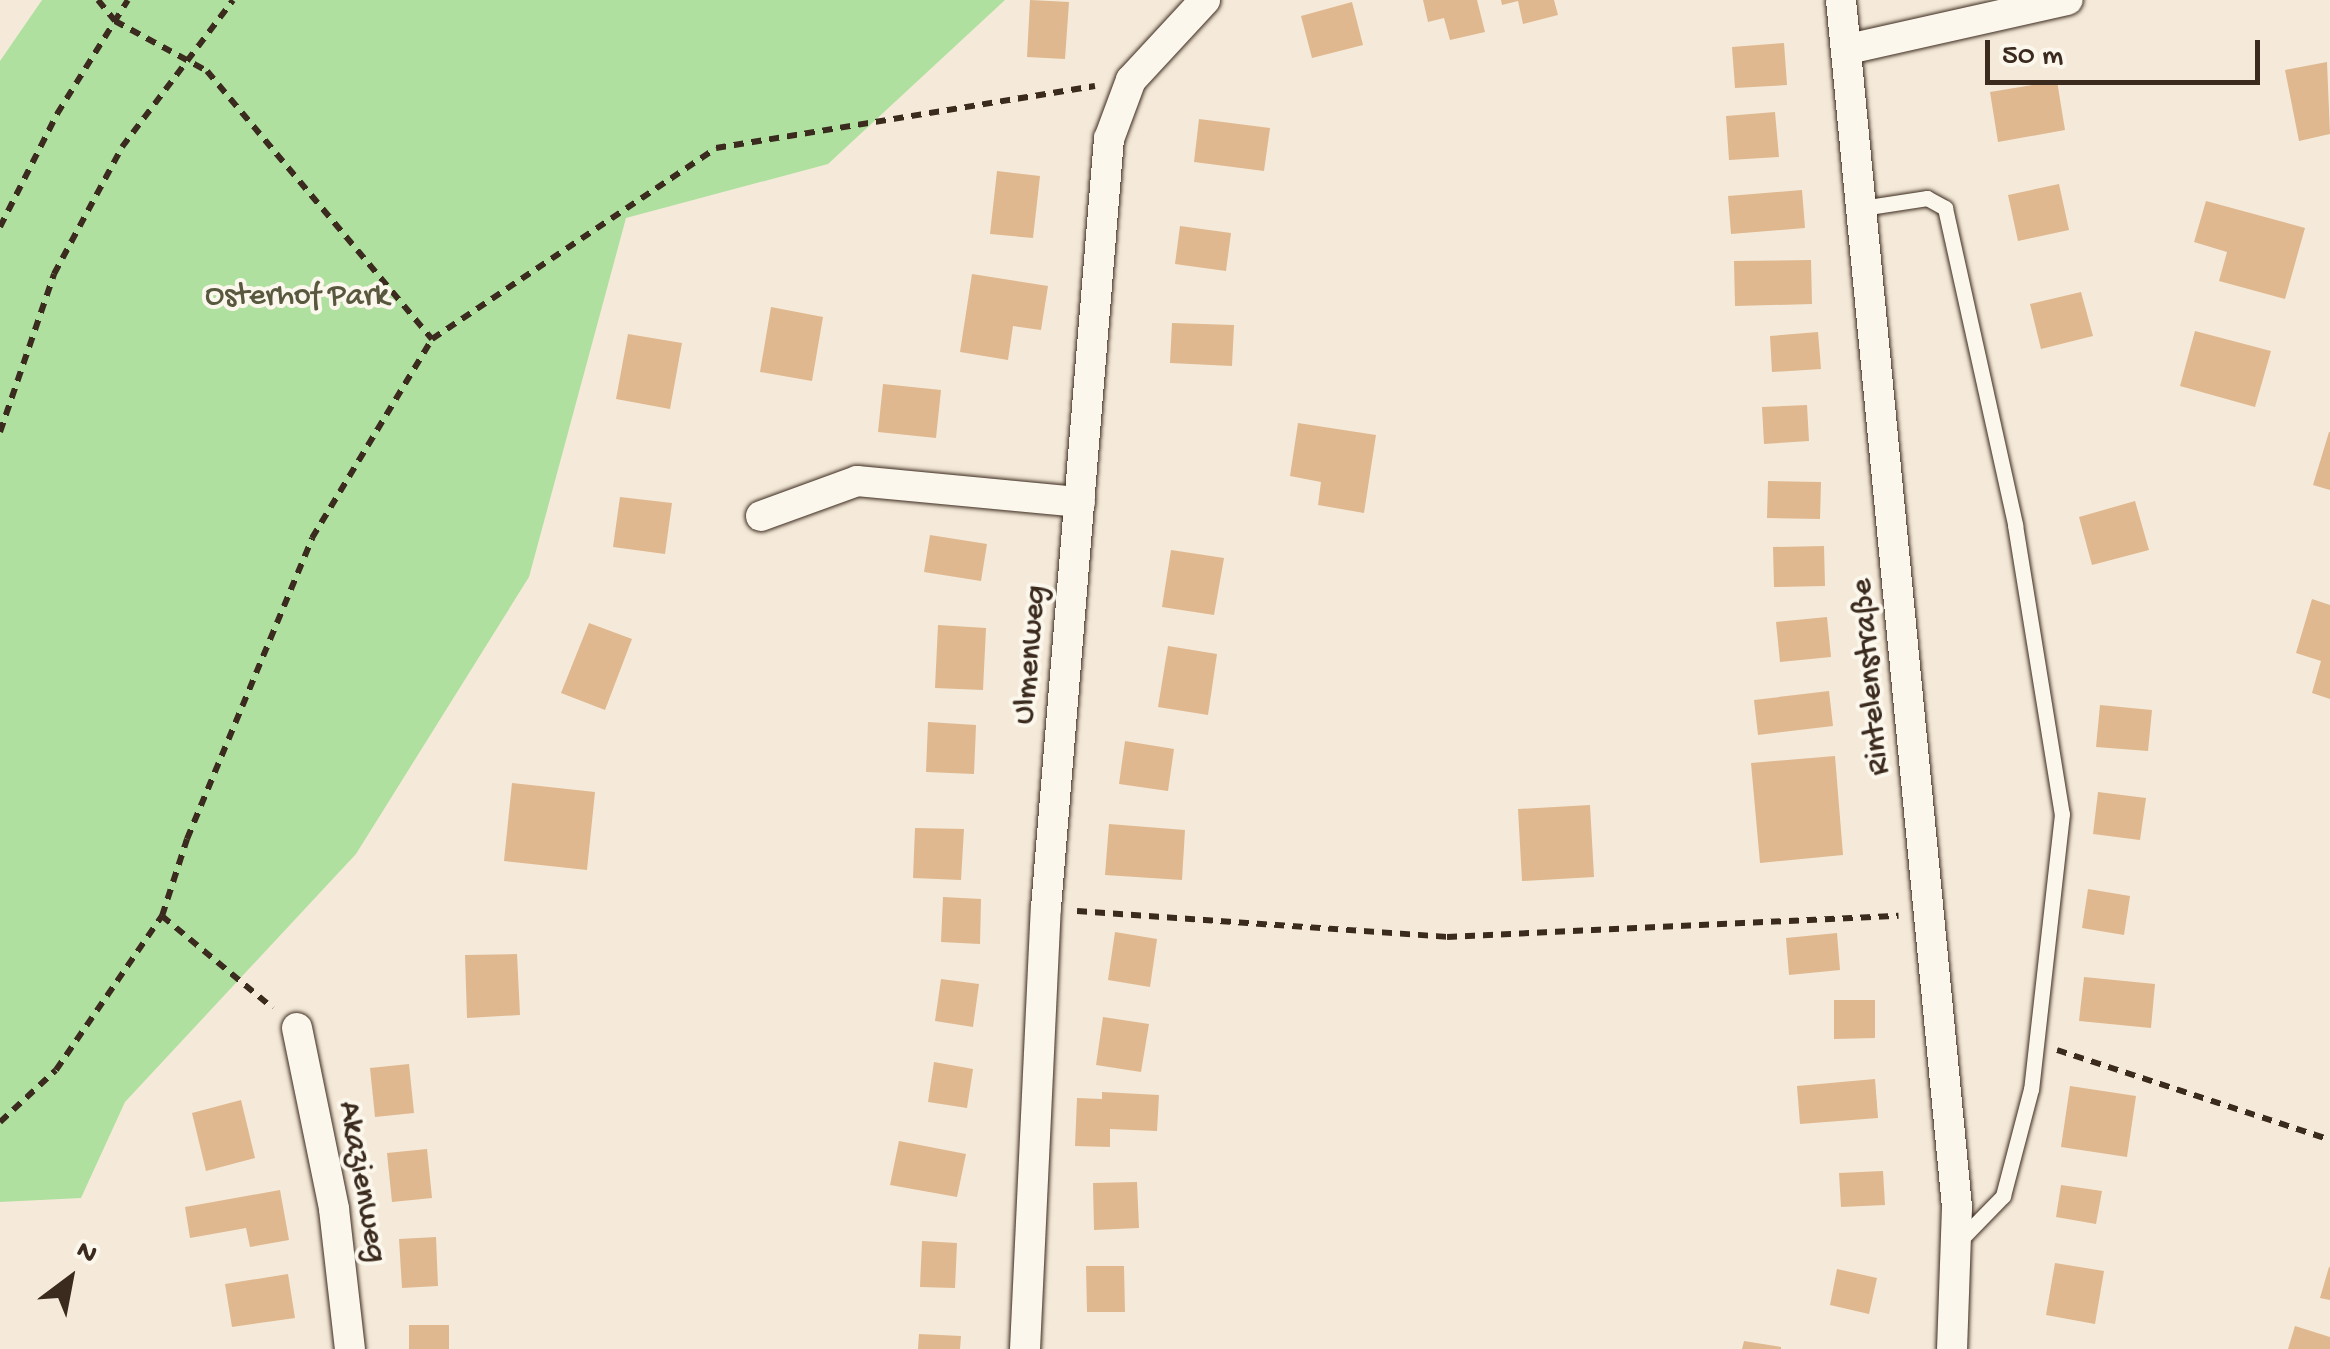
<!DOCTYPE html>
<meta charset="utf-8">
<style>
body{margin:0}
#map{position:relative;width:2330px;height:1349px;overflow:hidden;background:#f5ead9;font-family:"Gochi Hand",sans-serif}
div>[style]{position:absolute}
[style*='--x']{left:calc(var(--x)*1px);top:calc(var(--y)*1px);width:calc(var(--w)*1px);rotate:calc(var(--a)*1deg)}
.green>*{inset:0;background:#b0e0a0}
.building>*{inset:0;background:#dfb88f}
.path>*{height:6px;margin-top:-3px;transform-origin:0;background:repeating-linear-gradient(90deg,#3b2a1e 0 10px,transparent 0 18px)}
.roads{filter:drop-shadow(0 0 2px #3b2a1e) drop-shadow(0 0 2px #3b2a1e)}
.service>*{height:15px;margin:-7.5px;padding:0 7.5px;transform-origin:7.5px;border-radius:7.5px;background:#fbf7ec}
.minor>*{height:30px;margin:-15px;padding:0 15px;transform-origin:15px;border-radius:15px;background:#fbf7ec}
span{translate:-50% -50%;white-space:nowrap;text-align:center;line-height:1.15;-webkit-text-stroke:8px #fbf7ec;paint-order:stroke}
.park-label{font-size:32px;color:#58583e}
.street-label{font-size:32px;color:#3b2a1e}
.north{position:absolute;left:20px;top:1229px;width:100px;height:100px;-webkit-text-stroke:8px #fbf7ec;paint-order:stroke;rotate:32deg;font-size:28px;font-weight:700;line-height:40px;text-align:center;color:#3b2a1e}
.north::after{content:'';display:block;margin:auto;width:35px;height:45px;background:#3b2a1e;clip-path:polygon(50% 0,100% 100%,50% 72%,0 100%)}
.scale{position:absolute;left:1985px;top:40px;width:275px;height:45px;box-sizing:border-box;border:5px solid #3b2a1e;border-top:0;padding-left:12px;font-size:30px;line-height:35px;white-space:nowrap;color:#3b2a1e;-webkit-text-stroke:8px #fbf7ec;paint-order:stroke}
</style>
<div id="map">
<div class="green">
<i style="clip-path:polygon(42px 0,1005px 0,828px 164px,626px 218px,529px 577px,356px 854px,125px 1102px,81px 1198px,0 1202px,0 61px)"></i>
</div>
<div class="building">
<i style="clip-path:polygon(1030px 0,1069px 2px,1065px 59px,1027px 57px)"></i>
<i style="clip-path:polygon(1423px 0,1477px 0,1485px 32px,1450px 40px,1444px 18px,1428px 22px)"></i>
<i style="clip-path:polygon(1501px 0,1554px 0,1558px 15px,1523px 24px,1518px 1px,1502px 5px)"></i>
<i style="clip-path:polygon(1352px 2px,1363px 45px,1312px 58px,1301px 16px)"></i>
<i style="clip-path:polygon(1784px 43px,1787px 85px,1735px 88px,1732px 47px)"></i>
<i style="clip-path:polygon(2327px 62px,2330px 134px,2299px 141px,2285px 70px)"></i>
<i style="clip-path:polygon(2057px 81px,2065px 130px,1998px 142px,1990px 92px)"></i>
<i style="clip-path:polygon(1775px 112px,1779px 157px,1729px 160px,1726px 116px)"></i>
<i style="clip-path:polygon(1199px 119px,1270px 128px,1264px 171px,1194px 162px)"></i>
<i style="clip-path:polygon(997px 171px,1040px 176px,1033px 238px,990px 234px)"></i>
<i style="clip-path:polygon(2059px 184px,2069px 230px,2018px 241px,2008px 195px)"></i>
<i style="clip-path:polygon(1802px 190px,1805px 228px,1731px 234px,1728px 196px)"></i>
<i style="clip-path:polygon(2206px 201px,2305px 228px,2285px 299px,2219px 281px,2227px 252px,2194px 242px)"></i>
<i style="clip-path:polygon(1180px 226px,1231px 233px,1226px 271px,1175px 264px)"></i>
<i style="clip-path:polygon(1811px 260px,1812px 304px,1735px 306px,1734px 261px)"></i>
<i style="clip-path:polygon(972px 274px,1048px 286px,1041px 330px,1013px 326px,1008px 360px,960px 352px)"></i>
<i style="clip-path:polygon(2081px 292px,2093px 336px,2041px 349px,2030px 304px)"></i>
<i style="clip-path:polygon(771px 307px,823px 317px,812px 381px,760px 372px)"></i>
<i style="clip-path:polygon(1172px 323px,1234px 325px,1232px 366px,1170px 363px)"></i>
<i style="clip-path:polygon(2195px 331px,2271px 351px,2255px 407px,2180px 386px)"></i>
<i style="clip-path:polygon(1818px 332px,1821px 369px,1772px 372px,1770px 336px)"></i>
<i style="clip-path:polygon(628px 334px,682px 343px,670px 409px,616px 399px)"></i>
<i style="clip-path:polygon(883px 384px,941px 390px,936px 438px,878px 432px)"></i>
<i style="clip-path:polygon(1807px 405px,1809px 441px,1764px 444px,1762px 407px)"></i>
<i style="clip-path:polygon(1298px 423px,1376px 435px,1364px 513px,1318px 505px,1321px 482px,1290px 476px)"></i>
<i style="clip-path:polygon(2329px 432px,2330px 432px,2330px 490px,2313px 485px)"></i>
<i style="clip-path:polygon(1768px 481px,1821px 482px,1820px 519px,1767px 518px)"></i>
<i style="clip-path:polygon(620px 497px,672px 503px,665px 554px,613px 547px)"></i>
<i style="clip-path:polygon(2135px 501px,2149px 550px,2092px 565px,2079px 517px)"></i>
<i style="clip-path:polygon(930px 535px,987px 544px,981px 581px,924px 572px)"></i>
<i style="clip-path:polygon(1824px 546px,1825px 586px,1774px 587px,1773px 547px)"></i>
<i style="clip-path:polygon(1171px 550px,1224px 558px,1214px 615px,1162px 607px)"></i>
<i style="clip-path:polygon(2312px 599px,2330px 605px,2330px 699px,2312px 693px,2321px 661px,2296px 653px)"></i>
<i style="clip-path:polygon(1827px 617px,1831px 657px,1780px 662px,1776px 622px)"></i>
<i style="clip-path:polygon(589px 623px,632px 639px,605px 710px,561px 693px)"></i>
<i style="clip-path:polygon(938px 625px,986px 628px,983px 690px,935px 688px)"></i>
<i style="clip-path:polygon(1168px 646px,1217px 654px,1208px 715px,1158px 707px)"></i>
<i style="clip-path:polygon(1829px 691px,1833px 726px,1758px 735px,1754px 700px)"></i>
<i style="clip-path:polygon(2100px 705px,2152px 710px,2148px 751px,2096px 747px)"></i>
<i style="clip-path:polygon(928px 722px,976px 725px,974px 774px,926px 772px)"></i>
<i style="clip-path:polygon(1125px 741px,1174px 749px,1168px 791px,1119px 784px)"></i>
<i style="clip-path:polygon(1835px 756px,1843px 855px,1760px 863px,1751px 763px)"></i>
<i style="clip-path:polygon(512px 783px,595px 792px,587px 870px,504px 861px)"></i>
<i style="clip-path:polygon(2098px 792px,2146px 798px,2140px 840px,2093px 834px)"></i>
<i style="clip-path:polygon(1590px 805px,1594px 877px,1522px 881px,1518px 809px)"></i>
<i style="clip-path:polygon(1109px 824px,1185px 830px,1182px 880px,1105px 875px)"></i>
<i style="clip-path:polygon(915px 828px,964px 829px,961px 880px,913px 878px)"></i>
<i style="clip-path:polygon(2088px 889px,2130px 896px,2124px 935px,2082px 928px)"></i>
<i style="clip-path:polygon(943px 897px,981px 899px,980px 944px,941px 942px)"></i>
<i style="clip-path:polygon(1115px 932px,1157px 939px,1150px 987px,1108px 980px)"></i>
<i style="clip-path:polygon(1837px 933px,1840px 970px,1789px 975px,1786px 938px)"></i>
<i style="clip-path:polygon(517px 954px,520px 1015px,467px 1018px,465px 955px)"></i>
<i style="clip-path:polygon(2084px 977px,2155px 984px,2151px 1028px,2079px 1021px)"></i>
<i style="clip-path:polygon(941px 979px,979px 984px,973px 1027px,935px 1021px)"></i>
<i style="clip-path:polygon(1834px 1000px,1875px 1000px,1875px 1038px,1834px 1039px)"></i>
<i style="clip-path:polygon(1103px 1017px,1149px 1024px,1141px 1072px,1096px 1065px)"></i>
<i style="clip-path:polygon(934px 1062px,973px 1069px,967px 1108px,928px 1102px)"></i>
<i style="clip-path:polygon(409px 1064px,414px 1113px,375px 1117px,370px 1068px)"></i>
<i style="clip-path:polygon(1875px 1079px,1878px 1118px,1800px 1124px,1797px 1086px)"></i>
<i style="clip-path:polygon(2070px 1086px,2136px 1096px,2127px 1157px,2061px 1147px)"></i>
<i style="clip-path:polygon(1102px 1092px,1159px 1095px,1157px 1131px,1110px 1129px,1110px 1147px,1075px 1146px,1077px 1098px,1102px 1099px)"></i>
<i style="clip-path:polygon(241px 1100px,255px 1158px,206px 1171px,192px 1113px)"></i>
<i style="clip-path:polygon(899px 1141px,966px 1154px,957px 1197px,890px 1185px)"></i>
<i style="clip-path:polygon(427px 1149px,432px 1198px,392px 1202px,387px 1153px)"></i>
<i style="clip-path:polygon(1883px 1171px,1885px 1205px,1841px 1207px,1839px 1173px)"></i>
<i style="clip-path:polygon(1137px 1182px,1139px 1228px,1094px 1230px,1093px 1183px)"></i>
<i style="clip-path:polygon(2061px 1185px,2102px 1191px,2096px 1224px,2056px 1217px)"></i>
<i style="clip-path:polygon(280px 1190px,289px 1240px,250px 1247px,246px 1228px,190px 1238px,185px 1207px)"></i>
<i style="clip-path:polygon(436px 1237px,438px 1286px,402px 1288px,399px 1239px)"></i>
<i style="clip-path:polygon(922px 1241px,957px 1243px,955px 1288px,920px 1287px)"></i>
<i style="clip-path:polygon(2055px 1263px,2104px 1271px,2095px 1324px,2046px 1315px)"></i>
<i style="clip-path:polygon(1086px 1266px,1124px 1266px,1125px 1312px,1087px 1312px)"></i>
<i style="clip-path:polygon(2329px 1267px,2330px 1267px,2330px 1300px,2320px 1298px)"></i>
<i style="clip-path:polygon(1837px 1269px,1877px 1278px,1869px 1314px,1830px 1305px)"></i>
<i style="clip-path:polygon(288px 1274px,295px 1318px,232px 1327px,225px 1284px)"></i>
<i style="clip-path:polygon(409px 1325px,449px 1325px,449px 1349px,409px 1349px)"></i>
<i style="clip-path:polygon(2295px 1326px,2330px 1337px,2330px 1349px,2288px 1349px)"></i>
<i style="clip-path:polygon(919px 1334px,961px 1336px,960px 1349px,918px 1349px)"></i>
<i style="clip-path:polygon(1744px 1341px,1781px 1347px,1781px 1349px,1742px 1349px)"></i>
</div>
<div class="path">
<i style="--x:98;--y:0;--w:27;--a:51"></i>
<i style="--x:115;--y:21;--w:105;--a:28.5"></i>
<i style="--x:207;--y:71;--w:350;--a:50"></i>
<i style="--x:0;--y:227;--w:127;--a:-63.2"></i>
<i style="--x:57;--y:114;--w:134;--a:-58.1"></i>
<i style="--x:0;--y:432;--w:167;--a:-71.1"></i>
<i style="--x:54;--y:274;--w:144;--a:-61.8"></i>
<i style="--x:122;--y:147;--w:184;--a:-52.9"></i>
<i style="--x:1077;--y:911;--w:371;--a:4"></i>
<i style="--x:1447;--y:937;--w:452;--a:-2.7"></i>
<i style="--x:162;--y:916;--w:144;--a:39.7"></i>
<i style="--x:2057;--y:1050;--w:287;--a:18.2"></i>
<i style="--x:0;--y:1122;--w:76;--a:-42.9"></i>
<i style="--x:56;--y:1070;--w:187;--a:-55.5"></i>
<i style="--x:162;--y:916;--w:81;--a:-72"></i>
<i style="--x:187;--y:839;--w:326;--a:-67.4"></i>
<i style="--x:312;--y:538;--w:232;--a:-58.9"></i>
<i style="--x:432;--y:339;--w:342;--a:-33.9"></i>
<i style="--x:716;--y:148;--w:384;--a:-9.3"></i>
</div>
<div class="roads">
<div class="service">
<i style="--x:1862;--y:208;--w:66;--a:-8.7"></i>
<i style="--x:1927;--y:198;--w:21;--a:29"></i>
<i style="--x:1945;--y:208;--w:325;--a:77.5"></i>
<i style="--x:2015;--y:525;--w:293;--a:80.8"></i>
<i style="--x:2062;--y:814;--w:277;--a:96.4"></i>
<i style="--x:2031;--y:1089;--w:111;--a:104.7"></i>
<i style="--x:2003;--y:1196;--w:62;--a:134.3"></i>
</div>
<div class="minor">
<i style="--x:1841;--y:0;--w:1213;--a:84.51"></i>
<i style="--x:1957;--y:1207;--w:142;--a:92"></i>
<i style="--x:1848;--y:49;--w:225;--a:-12.6"></i>
<i style="--x:761;--y:516;--w:102;--a:-20"></i>
<i style="--x:857;--y:481;--w:224;--a:5.4"></i>
<i style="--x:297;--y:1028;--w:185;--a:78.4"></i>
<i style="--x:334;--y:1209;--w:141;--a:83.5"></i>
<i style="--x:1025;--y:1349;--w:441;--a:-87.3"></i>
<i style="--x:1046;--y:908;--w:772;--a:-85.32"></i>
<i style="--x:1109;--y:139;--w:63;--a:-69.6"></i>
<i style="--x:1131;--y:80;--w:109;--a:-47.2"></i>
</div>
</div>
<div class="park-label">
<span style="left:297px;top:297px">Osterhof Park</span>
</div>
<div class="street-label">
<span style="left:1032px;top:655px;rotate:-85deg">Ulmenweg</span>
<span style="left:1872px;top:677px;rotate:-95deg">Rintelenstraße</span>
<span style="left:361px;top:1182px;rotate:80deg">Akazienweg</span>
</div>
<div class="north">N</div>
<div class="scale">50 m</div>
</div>
